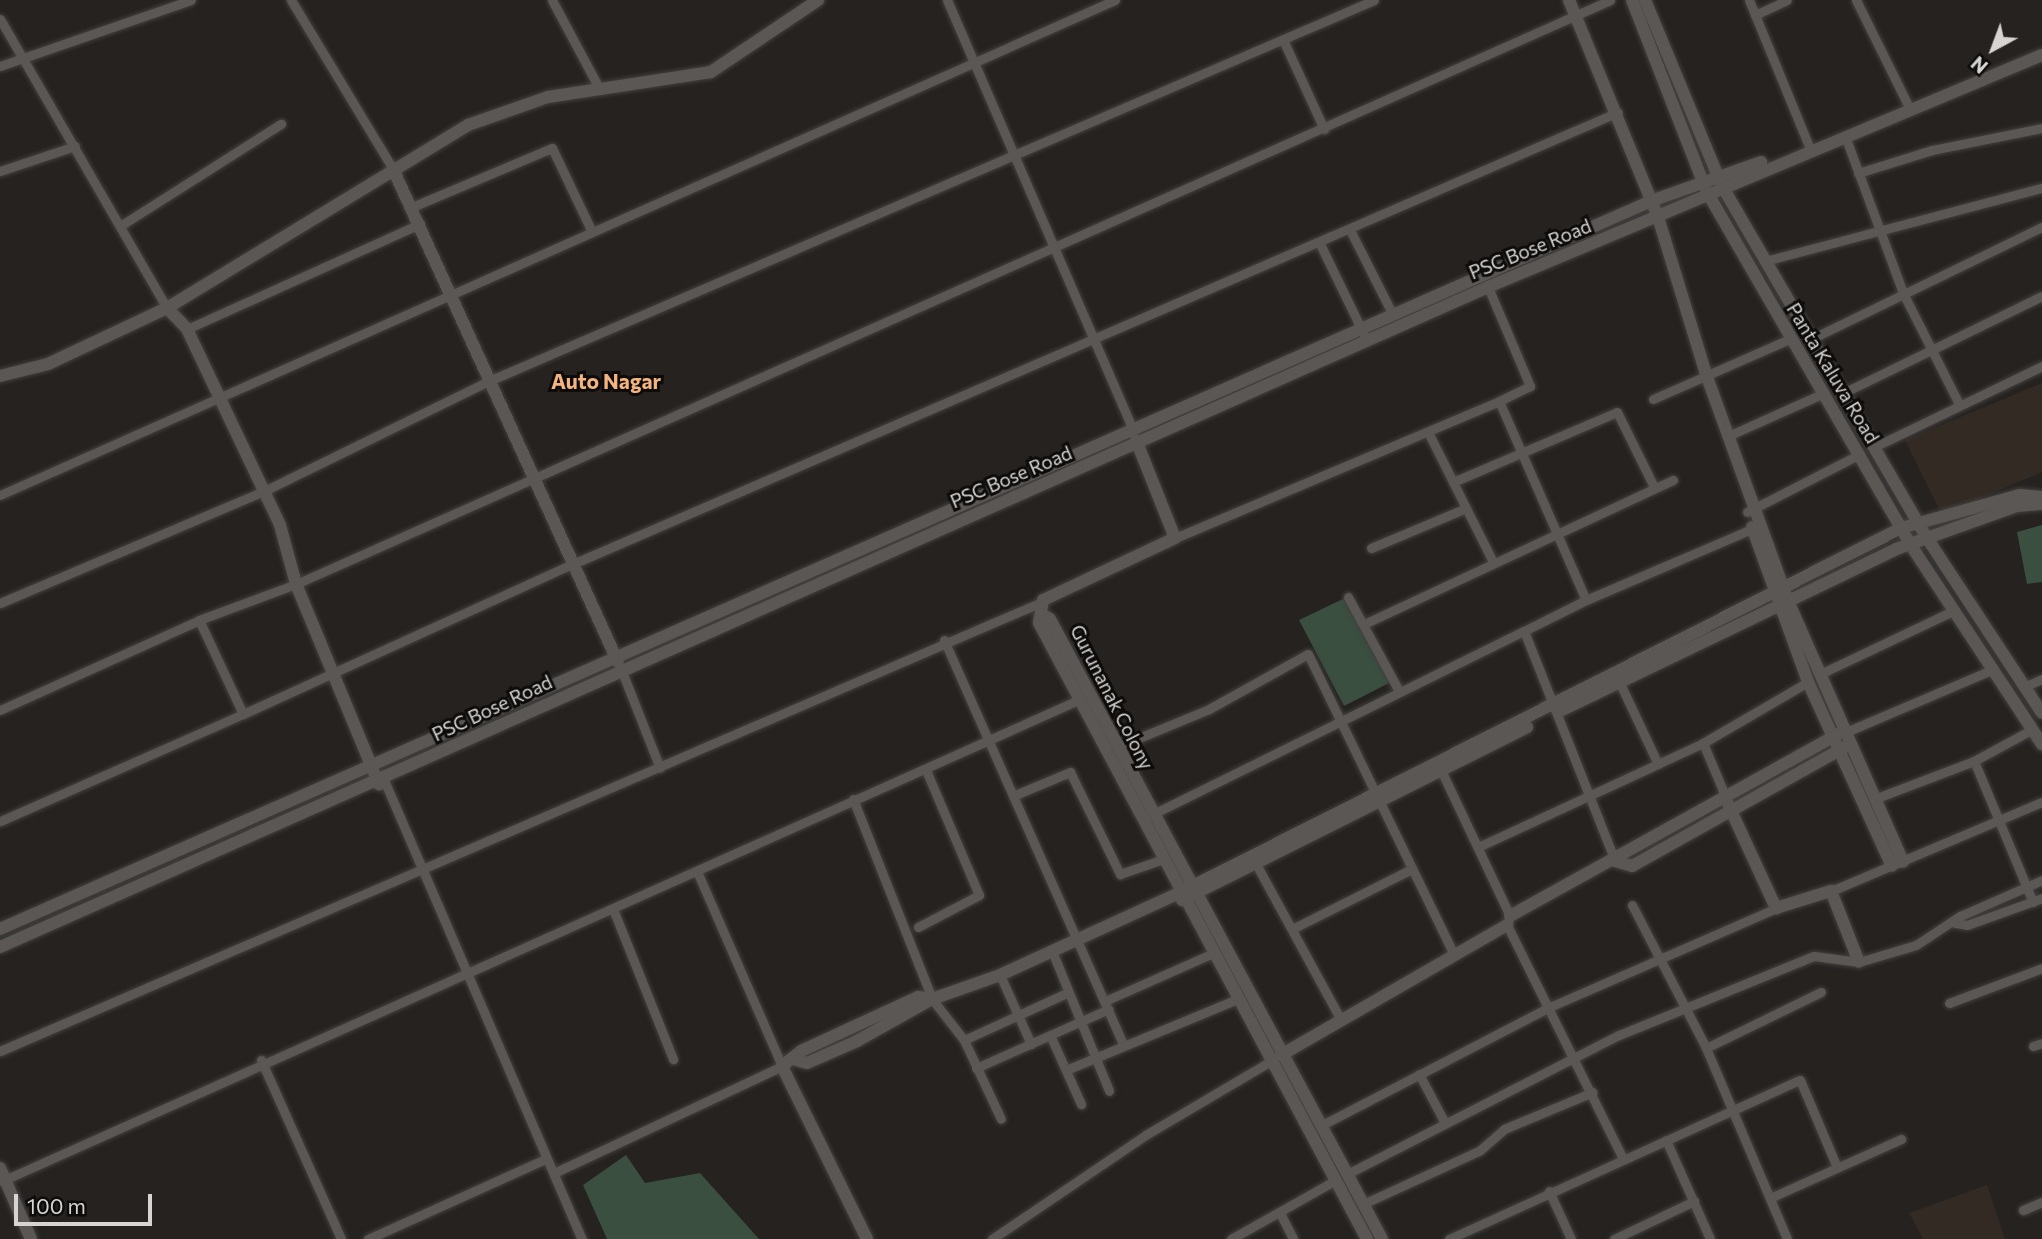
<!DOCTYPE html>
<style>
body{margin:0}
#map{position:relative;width:2042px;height:1239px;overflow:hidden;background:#252220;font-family:Commissioner,sans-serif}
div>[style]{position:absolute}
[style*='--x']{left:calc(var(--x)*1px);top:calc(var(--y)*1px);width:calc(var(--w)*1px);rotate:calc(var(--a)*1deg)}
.built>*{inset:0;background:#322a23}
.green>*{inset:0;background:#3a4f40}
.roads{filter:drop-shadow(0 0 2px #42403f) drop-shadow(0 0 2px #42403f)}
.street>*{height:9px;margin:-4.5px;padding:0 4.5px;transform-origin:4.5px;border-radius:4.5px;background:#5a5754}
.secondary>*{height:12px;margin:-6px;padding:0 6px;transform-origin:6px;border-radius:6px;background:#5a5754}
span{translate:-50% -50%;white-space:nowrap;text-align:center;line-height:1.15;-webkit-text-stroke:6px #0d0c0b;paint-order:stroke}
.street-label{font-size:19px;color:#d7d5d4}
.neighbourhood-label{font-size:21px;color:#f3b480;font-weight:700}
.north{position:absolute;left:1958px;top:14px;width:70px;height:70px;-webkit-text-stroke:5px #0d0c0b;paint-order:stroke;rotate:221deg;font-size:19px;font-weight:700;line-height:28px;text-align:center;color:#d7d5d4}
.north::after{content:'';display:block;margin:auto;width:24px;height:32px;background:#d7d5d4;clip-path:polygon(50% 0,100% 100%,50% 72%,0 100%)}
.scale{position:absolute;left:14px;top:1194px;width:138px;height:32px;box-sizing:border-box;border:4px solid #d7d5d4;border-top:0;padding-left:9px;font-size:21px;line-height:24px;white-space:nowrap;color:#d7d5d4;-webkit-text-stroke:5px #0d0c0b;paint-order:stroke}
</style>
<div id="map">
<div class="built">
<i style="clip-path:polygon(2042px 383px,2042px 472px,1942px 515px,1905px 440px)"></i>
<i style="clip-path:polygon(1987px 1185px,2005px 1239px,1923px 1239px,1909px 1213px)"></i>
</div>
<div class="green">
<i style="clip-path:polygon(2042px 525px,2042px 582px,2027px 584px,2017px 532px)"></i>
<i style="clip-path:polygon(1345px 598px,1391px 682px,1344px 706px,1299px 620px)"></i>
<i style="clip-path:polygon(626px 1155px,645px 1183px,700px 1173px,759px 1239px,607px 1239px,583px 1185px)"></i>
</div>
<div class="roads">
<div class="street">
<i style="--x:291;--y:0;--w:197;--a:58.9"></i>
<i style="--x:552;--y:0;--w:98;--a:61.9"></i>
<i style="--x:947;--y:0;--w:469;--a:66.6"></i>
<i style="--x:1749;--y:0;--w:156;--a:67.7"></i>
<i style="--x:1856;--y:0;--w:115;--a:63.7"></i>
<i style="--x:1755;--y:15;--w:35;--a:-25"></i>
<i style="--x:0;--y:19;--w:334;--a:60"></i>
<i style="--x:1284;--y:42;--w:96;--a:65.3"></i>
<i style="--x:0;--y:66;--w:202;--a:-19.1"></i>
<i style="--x:1845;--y:136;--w:167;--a:69.7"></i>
<i style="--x:1903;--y:293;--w:124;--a:63.2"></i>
<i style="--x:0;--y:171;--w:79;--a:-18.4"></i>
<i style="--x:1858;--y:173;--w:77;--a:-17.3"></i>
<i style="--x:1932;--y:150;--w:112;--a:-11.3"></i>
<i style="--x:412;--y:207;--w:152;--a:-22.9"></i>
<i style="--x:552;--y:148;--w:93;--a:64.5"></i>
<i style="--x:120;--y:226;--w:191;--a:-32.4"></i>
<i style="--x:1350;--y:230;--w:95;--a:63.2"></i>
<i style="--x:1320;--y:244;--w:108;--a:64.1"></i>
<i style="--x:1765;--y:261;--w:286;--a:-14.8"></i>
<i style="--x:1488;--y:287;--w:108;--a:67"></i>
<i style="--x:1530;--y:386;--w:34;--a:154"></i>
<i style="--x:187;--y:329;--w:256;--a:-24.3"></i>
<i style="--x:1811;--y:339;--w:257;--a:-25.9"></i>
<i style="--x:1843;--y:393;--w:221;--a:-26"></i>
<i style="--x:1653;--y:399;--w:150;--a:-23.7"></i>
<i style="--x:1428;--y:432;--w:145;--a:63.4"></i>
<i style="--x:1728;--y:436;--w:103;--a:-24.1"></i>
<i style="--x:1874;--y:447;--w:187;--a:-25.7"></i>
<i style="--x:1453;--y:482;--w:178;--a:-23.1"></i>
<i style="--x:1617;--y:412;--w:84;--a:63.7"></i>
<i style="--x:0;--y:495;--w:1220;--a:-23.94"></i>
<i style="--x:1747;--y:512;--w:127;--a:-27.2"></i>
<i style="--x:1175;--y:538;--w:352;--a:-22.9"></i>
<i style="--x:1499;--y:401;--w:217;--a:66.4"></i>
<i style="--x:1586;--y:600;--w:185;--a:-23.2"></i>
<i style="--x:1371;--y:548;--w:103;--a:-22.8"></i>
<i style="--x:1348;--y:597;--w:107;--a:61.5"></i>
<i style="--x:0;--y:603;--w:287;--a:-23"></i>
<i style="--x:264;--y:491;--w:253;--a:-26.1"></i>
<i style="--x:491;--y:380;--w:961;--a:-23.28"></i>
<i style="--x:199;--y:620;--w:103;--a:-20.4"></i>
<i style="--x:296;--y:584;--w:1438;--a:-23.96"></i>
<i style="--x:1364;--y:624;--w:341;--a:-25"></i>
<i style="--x:1524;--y:631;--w:69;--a:-26.6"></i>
<i style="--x:944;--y:640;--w:442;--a:66.1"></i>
<i style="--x:621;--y:669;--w:106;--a:68.5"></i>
<i style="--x:1820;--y:674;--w:149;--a:-25.4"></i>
<i style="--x:1617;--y:677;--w:96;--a:64.8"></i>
<i style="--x:2026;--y:686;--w:17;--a:-24"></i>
<i style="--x:0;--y:710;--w:218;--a:-24.3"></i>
<i style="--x:199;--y:620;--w:104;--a:64.9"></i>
<i style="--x:243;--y:714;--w:266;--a:156.2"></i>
<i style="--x:243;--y:714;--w:365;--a:-24.5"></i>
<i style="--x:575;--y:563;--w:1136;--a:-23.38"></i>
<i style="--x:1846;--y:732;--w:161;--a:-23.1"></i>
<i style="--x:1703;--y:743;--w:60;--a:67.3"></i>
<i style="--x:1117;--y:747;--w:100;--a:-22.4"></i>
<i style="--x:1209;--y:709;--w:113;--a:-29.1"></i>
<i style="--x:1308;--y:654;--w:331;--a:64.1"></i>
<i style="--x:1974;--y:761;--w:153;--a:67.3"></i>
<i style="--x:1440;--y:768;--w:164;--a:64.7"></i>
<i style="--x:1510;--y:916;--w:9;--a:108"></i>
<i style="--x:1507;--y:925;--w:259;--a:63.6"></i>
<i style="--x:384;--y:780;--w:500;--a:66.7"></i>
<i style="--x:1015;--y:795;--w:60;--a:-22.7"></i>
<i style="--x:1070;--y:772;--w:114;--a:63.9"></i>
<i style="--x:1120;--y:874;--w:43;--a:-18.9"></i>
<i style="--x:853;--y:799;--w:215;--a:68.4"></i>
<i style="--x:932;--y:999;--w:52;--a:52"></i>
<i style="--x:964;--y:1040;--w:87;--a:64.9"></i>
<i style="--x:1874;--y:799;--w:107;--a:-20.8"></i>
<i style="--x:1974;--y:761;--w:67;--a:-28.5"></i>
<i style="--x:1151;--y:815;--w:416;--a:-26.3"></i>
<i style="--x:1524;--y:631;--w:247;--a:68.4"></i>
<i style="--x:1478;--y:847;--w:248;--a:-24.8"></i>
<i style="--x:1703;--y:743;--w:121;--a:-30.2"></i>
<i style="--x:1256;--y:864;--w:178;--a:61.4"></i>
<i style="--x:1831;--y:891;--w:229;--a:-22.9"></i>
<i style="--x:1632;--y:905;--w:161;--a:62.6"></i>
<i style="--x:1706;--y:1048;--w:207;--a:67"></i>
<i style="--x:613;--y:909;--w:162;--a:68.2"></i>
<i style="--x:1955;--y:923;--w:12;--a:9"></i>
<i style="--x:1967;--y:925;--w:80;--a:-19.8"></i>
<i style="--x:918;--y:927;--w:69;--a:-27.7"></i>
<i style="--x:979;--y:895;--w:136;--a:-113"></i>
<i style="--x:1292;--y:929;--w:132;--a:-26.6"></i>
<i style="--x:1052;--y:951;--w:151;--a:67.8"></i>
<i style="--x:1000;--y:975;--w:76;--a:65.8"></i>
<i style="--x:1105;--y:1001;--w:116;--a:-23.9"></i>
<i style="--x:1949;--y:1003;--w:99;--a:-20.6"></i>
<i style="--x:1050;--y:1035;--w:64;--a:-23.8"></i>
<i style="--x:964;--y:1040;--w:115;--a:-24.6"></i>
<i style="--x:2033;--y:1046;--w:9;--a:-18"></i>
<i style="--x:1706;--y:1048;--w:128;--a:-26"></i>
<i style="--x:0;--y:1051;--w:1131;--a:-23.32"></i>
<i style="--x:261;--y:1060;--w:196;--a:65.9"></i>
<i style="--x:976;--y:1068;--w:81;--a:-24"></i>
<i style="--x:1050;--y:1035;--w:76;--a:65.8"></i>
<i style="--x:1066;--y:1070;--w:183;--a:-22.5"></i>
<i style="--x:1419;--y:1074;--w:55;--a:62"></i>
<i style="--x:1322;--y:1125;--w:259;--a:-27.4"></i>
<i style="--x:1552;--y:1006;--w:244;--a:-23.6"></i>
<i style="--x:1666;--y:1140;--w:108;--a:66"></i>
<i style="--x:554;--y:1173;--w:252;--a:-25.1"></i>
<i style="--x:782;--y:1066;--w:213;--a:-113.6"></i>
<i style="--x:1347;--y:1174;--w:305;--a:-27.1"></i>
<i style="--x:1619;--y:1035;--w:210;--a:-22.1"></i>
<i style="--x:1814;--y:956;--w:45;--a:7.6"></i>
<i style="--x:1859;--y:962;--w:59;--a:-16.6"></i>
<i style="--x:1916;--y:945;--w:53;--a:-33.4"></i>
<i style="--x:1960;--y:916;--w:90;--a:-23.7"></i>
<i style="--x:2;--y:1181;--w:1176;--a:-24.08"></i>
<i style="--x:1549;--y:1191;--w:53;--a:65.4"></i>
<i style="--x:1770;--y:1198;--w:144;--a:-24.2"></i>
<i style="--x:1363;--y:1204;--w:128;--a:-24.6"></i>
<i style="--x:1479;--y:1151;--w:33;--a:-41"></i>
<i style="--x:1504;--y:1129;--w:96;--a:-22.6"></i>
<i style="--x:2023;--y:1210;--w:21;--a:-23"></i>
<i style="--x:1280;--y:1213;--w:29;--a:63"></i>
<i style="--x:368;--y:1239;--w:194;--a:-24.3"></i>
<i style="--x:992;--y:1239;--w:187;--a:-34.1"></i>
<i style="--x:1147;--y:1134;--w:142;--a:-30.5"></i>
<i style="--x:1231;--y:1239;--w:118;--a:-29.4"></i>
<i style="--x:1449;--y:1239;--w:385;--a:-24.4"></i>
<i style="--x:1800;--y:1080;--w:95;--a:67"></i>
<i style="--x:1614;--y:1239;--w:89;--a:-25.4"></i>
</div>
<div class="secondary">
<i style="--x:1569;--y:0;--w:235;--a:67.7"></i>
<i style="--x:1658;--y:217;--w:167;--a:73"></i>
<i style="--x:1707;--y:377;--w:238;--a:70.1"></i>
<i style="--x:1788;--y:601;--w:285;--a:66.2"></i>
<i style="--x:1632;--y:0;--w:206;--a:68.7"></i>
<i style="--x:1707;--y:192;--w:406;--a:60"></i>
<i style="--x:1910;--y:544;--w:240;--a:56.6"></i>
<i style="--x:1645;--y:0;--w:201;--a:67.5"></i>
<i style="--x:1722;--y:186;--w:407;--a:59.8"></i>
<i style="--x:1927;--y:538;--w:209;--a:56.7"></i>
<i style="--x:393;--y:169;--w:542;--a:65.47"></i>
<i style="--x:167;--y:308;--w:29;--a:46"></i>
<i style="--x:187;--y:329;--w:217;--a:64.6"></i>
<i style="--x:280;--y:525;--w:61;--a:74.8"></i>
<i style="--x:296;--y:584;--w:217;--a:67.5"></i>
<i style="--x:0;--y:376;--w:49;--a:-14"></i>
<i style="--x:48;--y:364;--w:132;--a:-25.2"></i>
<i style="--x:167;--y:308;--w:352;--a:-31.3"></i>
<i style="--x:468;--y:125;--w:85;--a:-19.3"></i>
<i style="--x:548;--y:97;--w:165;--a:-8.7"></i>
<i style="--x:711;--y:72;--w:129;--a:-33.9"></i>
<i style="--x:1136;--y:440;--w:105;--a:68.3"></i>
<i style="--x:1175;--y:538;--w:146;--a:154.8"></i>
<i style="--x:1043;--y:600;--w:23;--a:100"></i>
<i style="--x:1039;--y:623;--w:698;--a:61.97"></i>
<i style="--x:1752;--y:527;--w:165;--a:70.1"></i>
<i style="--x:1808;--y:682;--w:202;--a:65.5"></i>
<i style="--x:1041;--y:614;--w:10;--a:29"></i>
<i style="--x:1050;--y:619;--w:703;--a:61.83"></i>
<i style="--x:1562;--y:710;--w:371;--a:-25.7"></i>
<i style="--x:1896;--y:549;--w:128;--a:-19.6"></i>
<i style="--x:2017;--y:506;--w:25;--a:-5"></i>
<i style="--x:1728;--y:804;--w:115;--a:65.2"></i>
<i style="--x:1776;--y:908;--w:58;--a:-17.2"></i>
<i style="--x:1831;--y:891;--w:76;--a:68.5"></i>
<i style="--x:1615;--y:861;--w:18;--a:16"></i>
<i style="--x:1632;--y:866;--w:244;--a:-29.2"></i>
<i style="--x:1182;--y:900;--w:386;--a:-26.6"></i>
<i style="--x:1510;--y:916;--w:376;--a:-29"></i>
<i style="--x:0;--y:929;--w:1804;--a:-23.79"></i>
<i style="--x:1651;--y:201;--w:117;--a:-19.5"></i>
<i style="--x:0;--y:947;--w:1628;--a:-23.92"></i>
<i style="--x:1488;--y:287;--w:601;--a:-22.72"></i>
<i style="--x:1281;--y:1055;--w:261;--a:-29.9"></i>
<i style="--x:796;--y:1060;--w:11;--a:15"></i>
<i style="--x:807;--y:1063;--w:55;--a:-23.7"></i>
<i style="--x:857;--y:1041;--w:86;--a:-29.2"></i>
<i style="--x:0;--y:1168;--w:77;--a:66.4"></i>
<i style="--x:867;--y:1239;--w:193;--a:-116.2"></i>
<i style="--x:782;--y:1066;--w:24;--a:-38"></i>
<i style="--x:801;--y:1051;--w:129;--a:-24.8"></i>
<i style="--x:918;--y:997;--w:14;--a:8"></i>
<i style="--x:932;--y:999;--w:72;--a:-19.4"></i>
<i style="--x:1000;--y:975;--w:197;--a:-24.6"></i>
<i style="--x:1179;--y:893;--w:809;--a:-26.82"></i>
<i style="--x:1901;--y:528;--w:123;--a:-15.5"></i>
<i style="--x:2020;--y:495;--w:22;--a:5"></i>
</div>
</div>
<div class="street-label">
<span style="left:1530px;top:249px;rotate:-22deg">PSC Bose Road</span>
<span style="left:1833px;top:373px;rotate:59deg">Panta Kaluva Road</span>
<span style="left:1011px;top:477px;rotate:-23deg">PSC Bose Road</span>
<span style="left:1112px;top:697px;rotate:63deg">Gurunanak Colony</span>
<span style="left:492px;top:708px;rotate:-25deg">PSC Bose Road</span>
</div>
<div class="neighbourhood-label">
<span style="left:606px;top:381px">Auto Nagar</span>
</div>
<div class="north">N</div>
<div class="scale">100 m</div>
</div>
